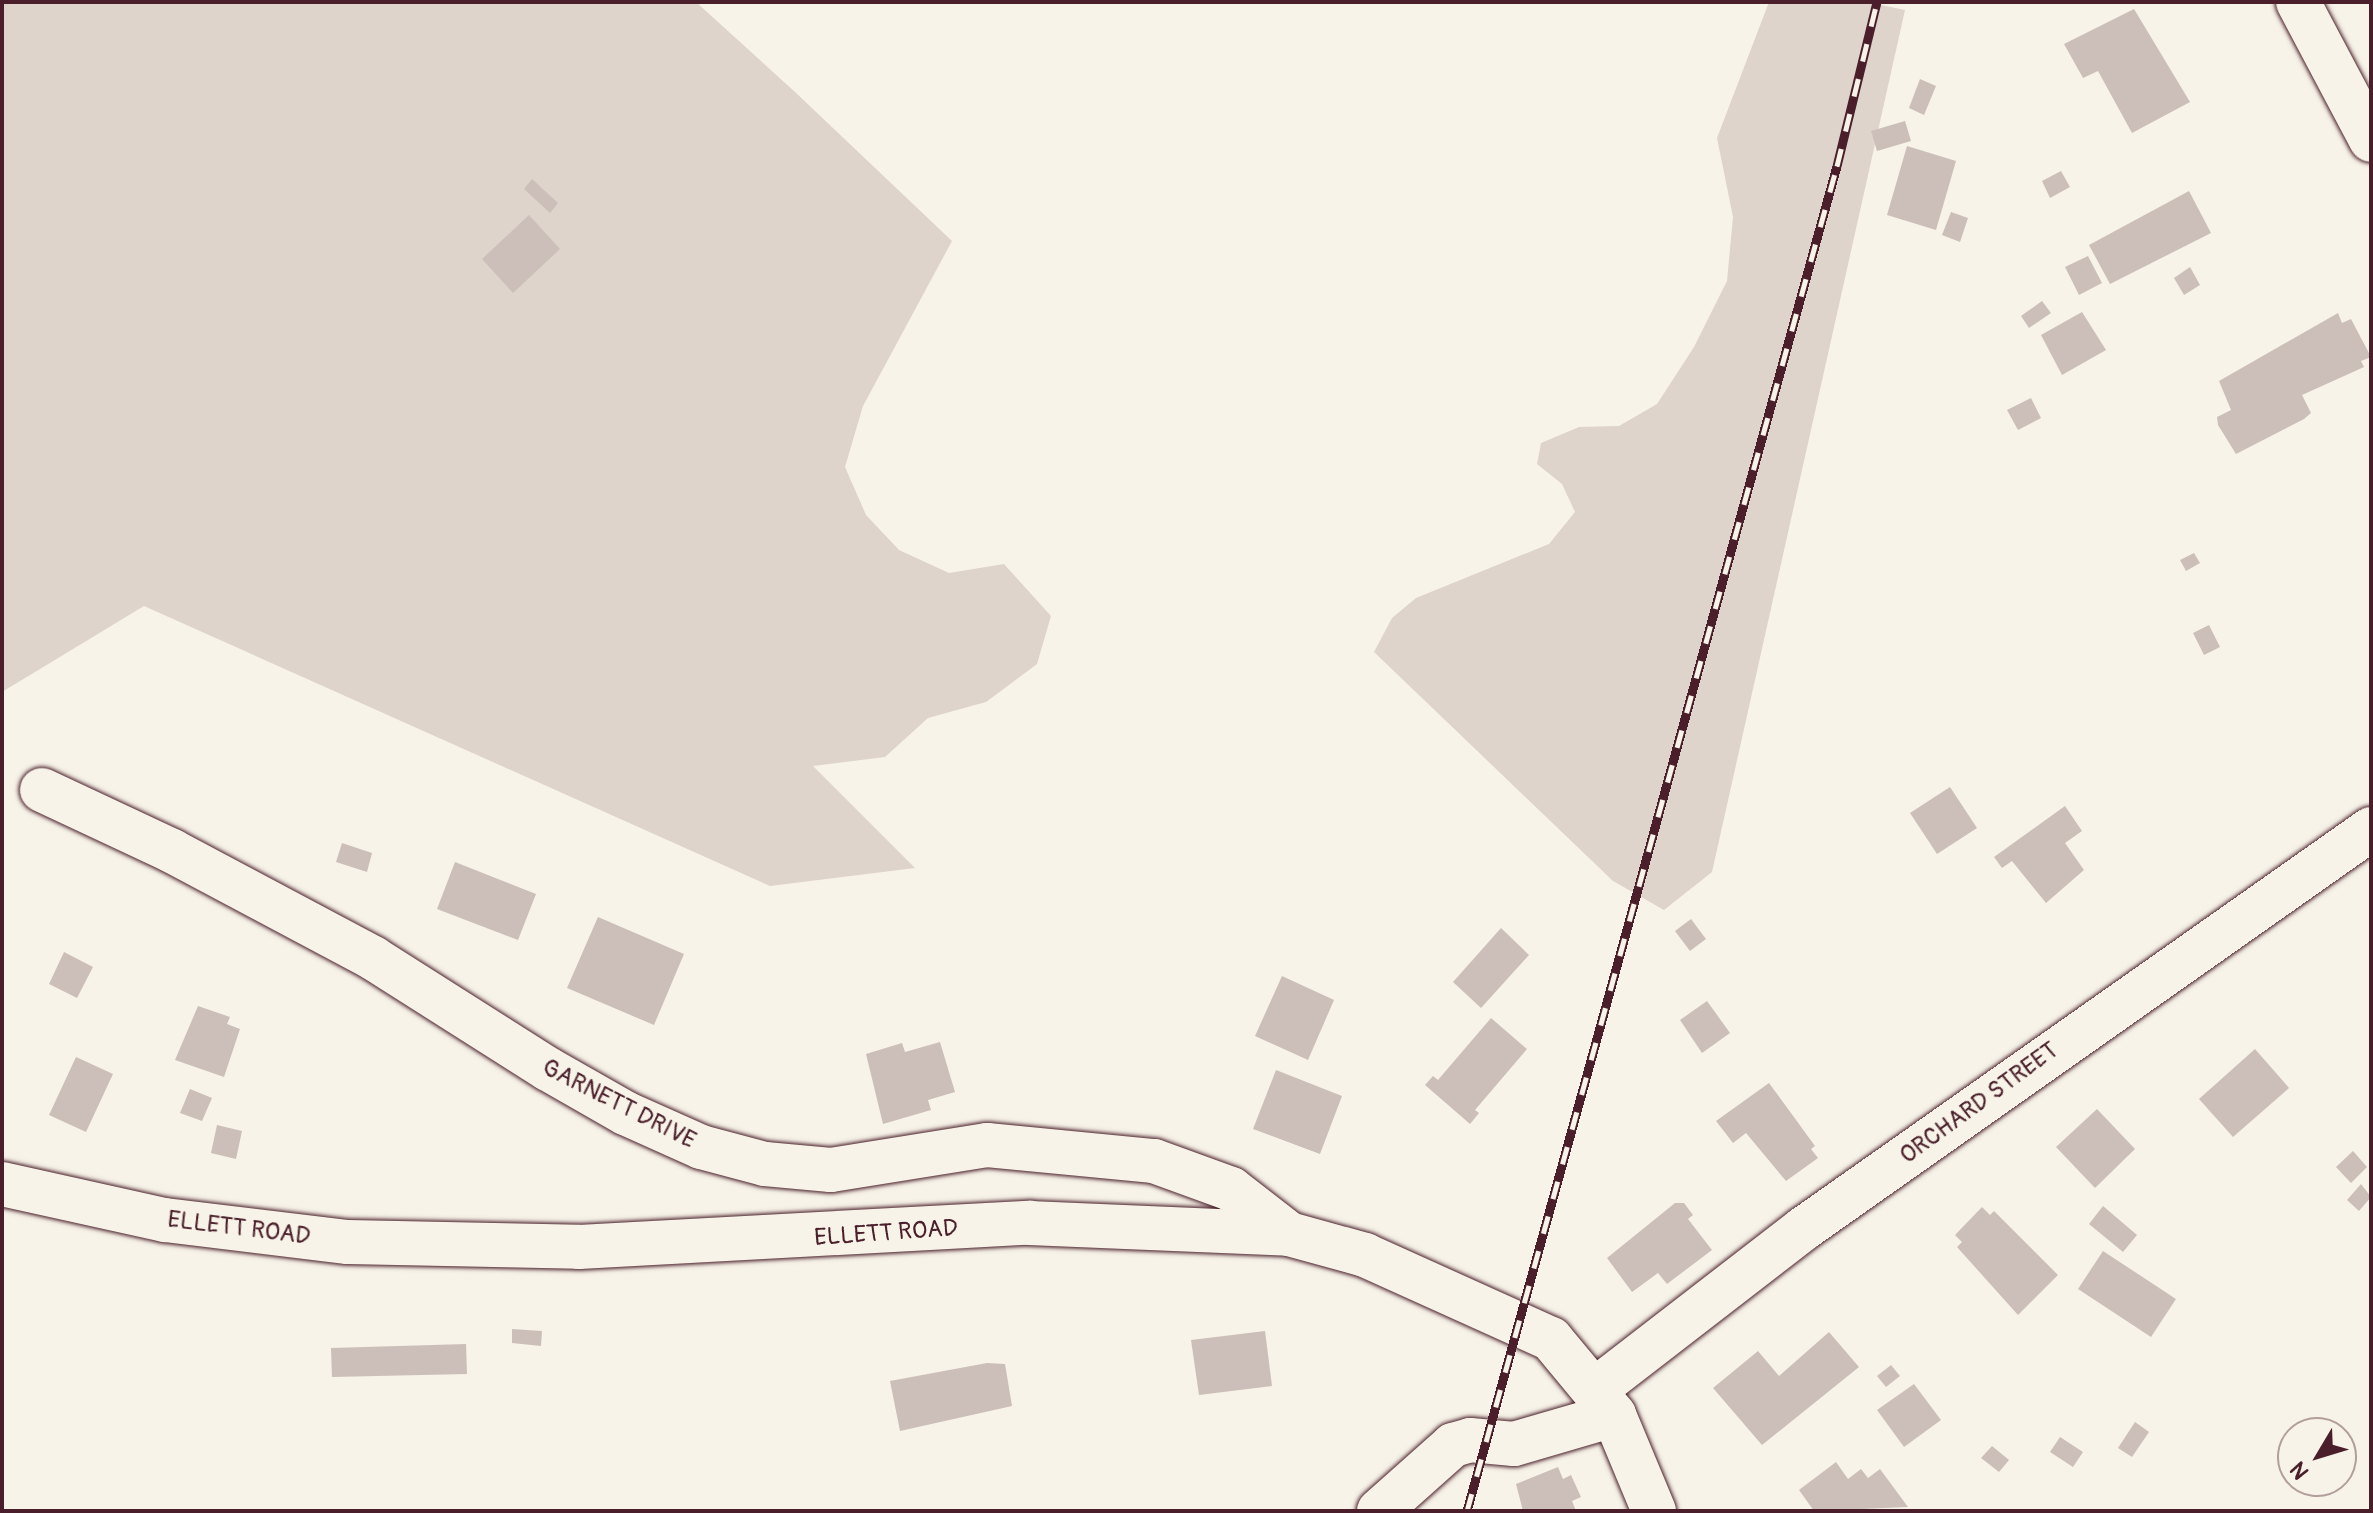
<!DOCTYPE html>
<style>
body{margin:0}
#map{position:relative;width:2373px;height:1513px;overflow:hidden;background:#f7f3e8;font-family:Pangolin,sans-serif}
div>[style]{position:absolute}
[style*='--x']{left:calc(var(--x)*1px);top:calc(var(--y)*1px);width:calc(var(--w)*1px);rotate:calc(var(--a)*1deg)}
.green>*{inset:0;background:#ded4cc}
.building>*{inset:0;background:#ccbfb9}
.roads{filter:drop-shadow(0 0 2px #4a1f2b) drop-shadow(0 0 2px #4a1f2b)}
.minor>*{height:44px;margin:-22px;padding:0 22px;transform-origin:22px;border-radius:22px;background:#f7f3e8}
.tertiary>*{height:44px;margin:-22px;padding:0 22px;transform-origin:22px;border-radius:22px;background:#f7f3e8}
.rail>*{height:9px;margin-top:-4.5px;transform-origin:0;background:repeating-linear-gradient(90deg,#f7f3e8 0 18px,#4a1f2b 0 36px);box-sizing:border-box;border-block:2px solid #4a1f2b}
span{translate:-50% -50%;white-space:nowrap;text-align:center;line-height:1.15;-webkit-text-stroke:6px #f7f3e8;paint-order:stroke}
.street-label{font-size:24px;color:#4a1f2b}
.frame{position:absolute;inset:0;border:4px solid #4a1f2b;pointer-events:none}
.north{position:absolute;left:2277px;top:1417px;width:80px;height:80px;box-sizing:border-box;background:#f7f3e8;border:2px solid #b29e9c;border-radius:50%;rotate:232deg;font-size:22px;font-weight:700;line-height:32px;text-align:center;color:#4a1f2b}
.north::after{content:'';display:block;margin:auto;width:28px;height:36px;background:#4a1f2b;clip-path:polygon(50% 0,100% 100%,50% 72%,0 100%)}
</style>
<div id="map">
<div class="green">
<i style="clip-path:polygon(2px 2px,696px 2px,795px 92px,952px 241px,863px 406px,845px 467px,866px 515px,899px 550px,949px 573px,1004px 564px,1051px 616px,1037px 664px,986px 702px,928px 718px,885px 757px,813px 766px,915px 868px,770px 886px,144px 606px,2px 692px)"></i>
<i style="clip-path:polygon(1769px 2px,1867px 2px,1905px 10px,1712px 872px,1664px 910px,1613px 881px,1374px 652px,1392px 618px,1416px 598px,1549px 544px,1575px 512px,1562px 484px,1537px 464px,1541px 443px,1579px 427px,1619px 426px,1657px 404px,1694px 347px,1727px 281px,1733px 217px,1717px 138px)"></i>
</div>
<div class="building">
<i style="clip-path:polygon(2134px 9px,2190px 102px,2132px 133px,2098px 71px,2083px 78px,2064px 44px)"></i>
<i style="clip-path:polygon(1920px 79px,1936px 86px,1924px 115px,1909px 108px)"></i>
<i style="clip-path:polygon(1905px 121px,1911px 141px,1877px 151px,1871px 131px)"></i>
<i style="clip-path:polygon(1907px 146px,1956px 161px,1936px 230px,1887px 215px)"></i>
<i style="clip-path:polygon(2061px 171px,2070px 187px,2050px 198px,2042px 181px)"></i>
<i style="clip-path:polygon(532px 179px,558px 203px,550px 213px,524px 189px)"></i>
<i style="clip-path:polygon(2189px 191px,2211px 233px,2110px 284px,2089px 245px)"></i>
<i style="clip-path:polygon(1951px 212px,1968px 218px,1960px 242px,1942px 235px)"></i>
<i style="clip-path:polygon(529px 215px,560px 249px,513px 293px,482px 259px)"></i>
<i style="clip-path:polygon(2088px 256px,2102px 283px,2079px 295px,2065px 267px)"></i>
<i style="clip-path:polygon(2190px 267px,2200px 285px,2184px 295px,2174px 278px)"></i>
<i style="clip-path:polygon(2042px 301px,2051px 313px,2029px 328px,2021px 316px)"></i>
<i style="clip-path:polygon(2082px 312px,2106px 350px,2062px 375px,2041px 335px)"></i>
<i style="clip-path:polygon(2338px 313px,2342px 323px,2351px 319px,2371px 357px,2361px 361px,2364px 367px,2302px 395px,2311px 413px,2304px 419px,2236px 454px,2218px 425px,2217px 417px,2231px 410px,2219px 381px)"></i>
<i style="clip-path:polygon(2031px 398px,2041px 418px,2018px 430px,2007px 410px)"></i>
<i style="clip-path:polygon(2194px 553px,2200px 563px,2186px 571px,2180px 560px)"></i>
<i style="clip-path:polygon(2209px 625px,2220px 647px,2204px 655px,2193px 633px)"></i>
<i style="clip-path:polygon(1950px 787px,1977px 828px,1937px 854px,1910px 813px)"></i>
<i style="clip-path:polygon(2065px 806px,2082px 831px,2065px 843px,2084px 870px,2046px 903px,2012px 861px,2002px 868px,1994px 857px)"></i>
<i style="clip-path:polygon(342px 843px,372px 853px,367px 872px,336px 862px)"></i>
<i style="clip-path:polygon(455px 862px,536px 894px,518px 940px,437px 909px)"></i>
<i style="clip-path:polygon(598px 917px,684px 954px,654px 1025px,567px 988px)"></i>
<i style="clip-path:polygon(1691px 919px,1706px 939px,1690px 951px,1675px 931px)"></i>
<i style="clip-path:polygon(1501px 928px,1529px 955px,1481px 1008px,1453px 982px)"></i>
<i style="clip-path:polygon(64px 952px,93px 967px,77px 998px,49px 984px)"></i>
<i style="clip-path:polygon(1282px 976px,1334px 1000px,1308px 1060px,1255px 1036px)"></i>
<i style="clip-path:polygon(1707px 1001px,1730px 1033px,1702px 1053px,1680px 1020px)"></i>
<i style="clip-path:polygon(198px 1006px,230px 1017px,227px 1024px,240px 1029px,224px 1077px,175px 1060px)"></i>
<i style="clip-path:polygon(1491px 1018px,1527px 1049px,1475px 1110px,1479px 1113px,1470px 1124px,1425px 1085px,1433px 1076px,1438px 1080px)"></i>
<i style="clip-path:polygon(940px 1042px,955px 1092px,928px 1100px,931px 1110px,883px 1124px,866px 1054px,902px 1043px,905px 1052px)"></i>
<i style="clip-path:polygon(2255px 1049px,2289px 1088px,2233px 1137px,2199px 1099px)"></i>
<i style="clip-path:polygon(76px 1057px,113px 1074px,86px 1132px,49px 1115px)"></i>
<i style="clip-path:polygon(1276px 1070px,1342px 1096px,1320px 1154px,1253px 1129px)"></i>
<i style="clip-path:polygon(1769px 1083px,1815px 1146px,1811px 1149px,1818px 1158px,1786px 1181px,1746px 1133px,1733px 1143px,1716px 1121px)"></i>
<i style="clip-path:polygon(190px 1089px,212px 1098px,202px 1121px,180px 1113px)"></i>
<i style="clip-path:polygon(2097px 1109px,2135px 1149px,2095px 1188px,2056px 1147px)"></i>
<i style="clip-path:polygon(217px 1125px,242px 1131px,236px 1159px,211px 1153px)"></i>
<i style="clip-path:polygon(2353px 1151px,2367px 1167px,2351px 1183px,2336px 1167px)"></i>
<i style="clip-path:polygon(2361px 1184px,2371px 1197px,2359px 1211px,2347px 1200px)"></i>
<i style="clip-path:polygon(1675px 1203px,1684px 1203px,1693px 1215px,1688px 1219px,1712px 1250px,1667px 1284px,1658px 1273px,1632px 1292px,1607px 1258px)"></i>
<i style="clip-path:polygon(2103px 1206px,2137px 1235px,2123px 1252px,2089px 1224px)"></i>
<i style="clip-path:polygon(1982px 1207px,1990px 1215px,1994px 1211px,2058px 1275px,2018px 1315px,1957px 1247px,1962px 1242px,1955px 1235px)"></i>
<i style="clip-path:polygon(2103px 1251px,2176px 1299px,2151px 1337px,2078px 1289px)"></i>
<i style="clip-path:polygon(512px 1329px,542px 1331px,541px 1346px,512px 1343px)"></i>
<i style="clip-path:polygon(1265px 1331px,1272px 1386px,1199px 1395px,1191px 1340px)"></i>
<i style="clip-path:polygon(1829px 1332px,1859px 1367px,1762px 1445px,1713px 1388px,1758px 1351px,1779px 1376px)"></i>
<i style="clip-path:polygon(466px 1344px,467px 1374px,332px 1377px,331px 1348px)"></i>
<i style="clip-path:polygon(987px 1363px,1005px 1364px,1012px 1406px,900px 1431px,890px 1381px)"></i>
<i style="clip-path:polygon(1891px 1365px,1900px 1376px,1886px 1387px,1877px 1376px)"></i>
<i style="clip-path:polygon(1914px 1384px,1941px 1420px,1904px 1447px,1877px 1410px)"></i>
<i style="clip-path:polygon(2135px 1422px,2149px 1432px,2132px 1457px,2118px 1448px)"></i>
<i style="clip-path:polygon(2060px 1437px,2083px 1452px,2073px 1467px,2050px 1452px)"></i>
<i style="clip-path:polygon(1992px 1446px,2009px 1460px,1999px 1472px,1981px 1458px)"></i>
<i style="clip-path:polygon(1836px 1462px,1848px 1479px,1861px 1469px,1868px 1478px,1880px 1469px,1908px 1507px,1814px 1511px,1799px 1490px)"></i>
<i style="clip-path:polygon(1558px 1467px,1563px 1479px,1571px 1475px,1581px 1497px,1572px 1501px,1576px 1511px,1523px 1511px,1516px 1484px)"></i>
</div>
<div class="roads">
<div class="minor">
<i style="--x:2298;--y:2;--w:156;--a:62.1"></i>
<i style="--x:42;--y:790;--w:144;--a:25.1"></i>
<i style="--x:172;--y:851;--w:228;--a:28"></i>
<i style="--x:373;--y:958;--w:207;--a:32.4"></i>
<i style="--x:548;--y:1069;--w:89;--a:29.7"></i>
<i style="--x:625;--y:1113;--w:83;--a:24.1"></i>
<i style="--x:701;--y:1147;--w:66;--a:14.9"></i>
<i style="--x:765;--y:1164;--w:66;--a:5.2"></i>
<i style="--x:831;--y:1170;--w:158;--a:-9.1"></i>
<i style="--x:987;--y:1145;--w:168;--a:5.5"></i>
<i style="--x:1154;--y:1161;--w:82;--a:20"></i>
<i style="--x:1231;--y:1189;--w:73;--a:37.8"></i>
<i style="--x:1596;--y:1389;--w:262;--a:-37.7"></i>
<i style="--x:1803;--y:1229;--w:695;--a:-35.15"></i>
<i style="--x:1379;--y:1511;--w:99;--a:-41.7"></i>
<i style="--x:1453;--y:1445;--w:18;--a:-16"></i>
<i style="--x:1470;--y:1440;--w:44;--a:5.2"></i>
<i style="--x:1514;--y:1444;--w:104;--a:-16.2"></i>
</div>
<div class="tertiary">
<i style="--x:2;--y:1184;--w:167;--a:12.5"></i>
<i style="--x:165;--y:1220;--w:184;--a:6.9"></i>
<i style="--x:348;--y:1242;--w:231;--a:1.2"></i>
<i style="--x:579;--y:1247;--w:451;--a:-3.1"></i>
<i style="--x:1029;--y:1223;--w:260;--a:2.4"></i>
<i style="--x:1289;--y:1234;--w:79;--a:15.4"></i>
<i style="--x:1365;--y:1255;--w:204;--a:24.3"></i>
<i style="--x:1551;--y:1339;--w:99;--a:50.3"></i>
<i style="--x:1614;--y:1415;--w:104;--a:67.4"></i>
</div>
</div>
<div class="rail">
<i style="--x:1467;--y:1511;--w:1395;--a:-74.62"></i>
<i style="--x:1837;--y:166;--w:169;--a:-76.3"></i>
</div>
<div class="street-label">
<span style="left:1979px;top:1103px;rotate:-36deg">ORCHARD STREET</span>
<span style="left:619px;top:1104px;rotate:27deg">GARNETT DRIVE</span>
<span style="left:239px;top:1228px;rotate:7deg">ELLETT ROAD</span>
<span style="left:886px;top:1233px;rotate:-4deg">ELLETT ROAD</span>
</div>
<div class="frame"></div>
<div class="north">N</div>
</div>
